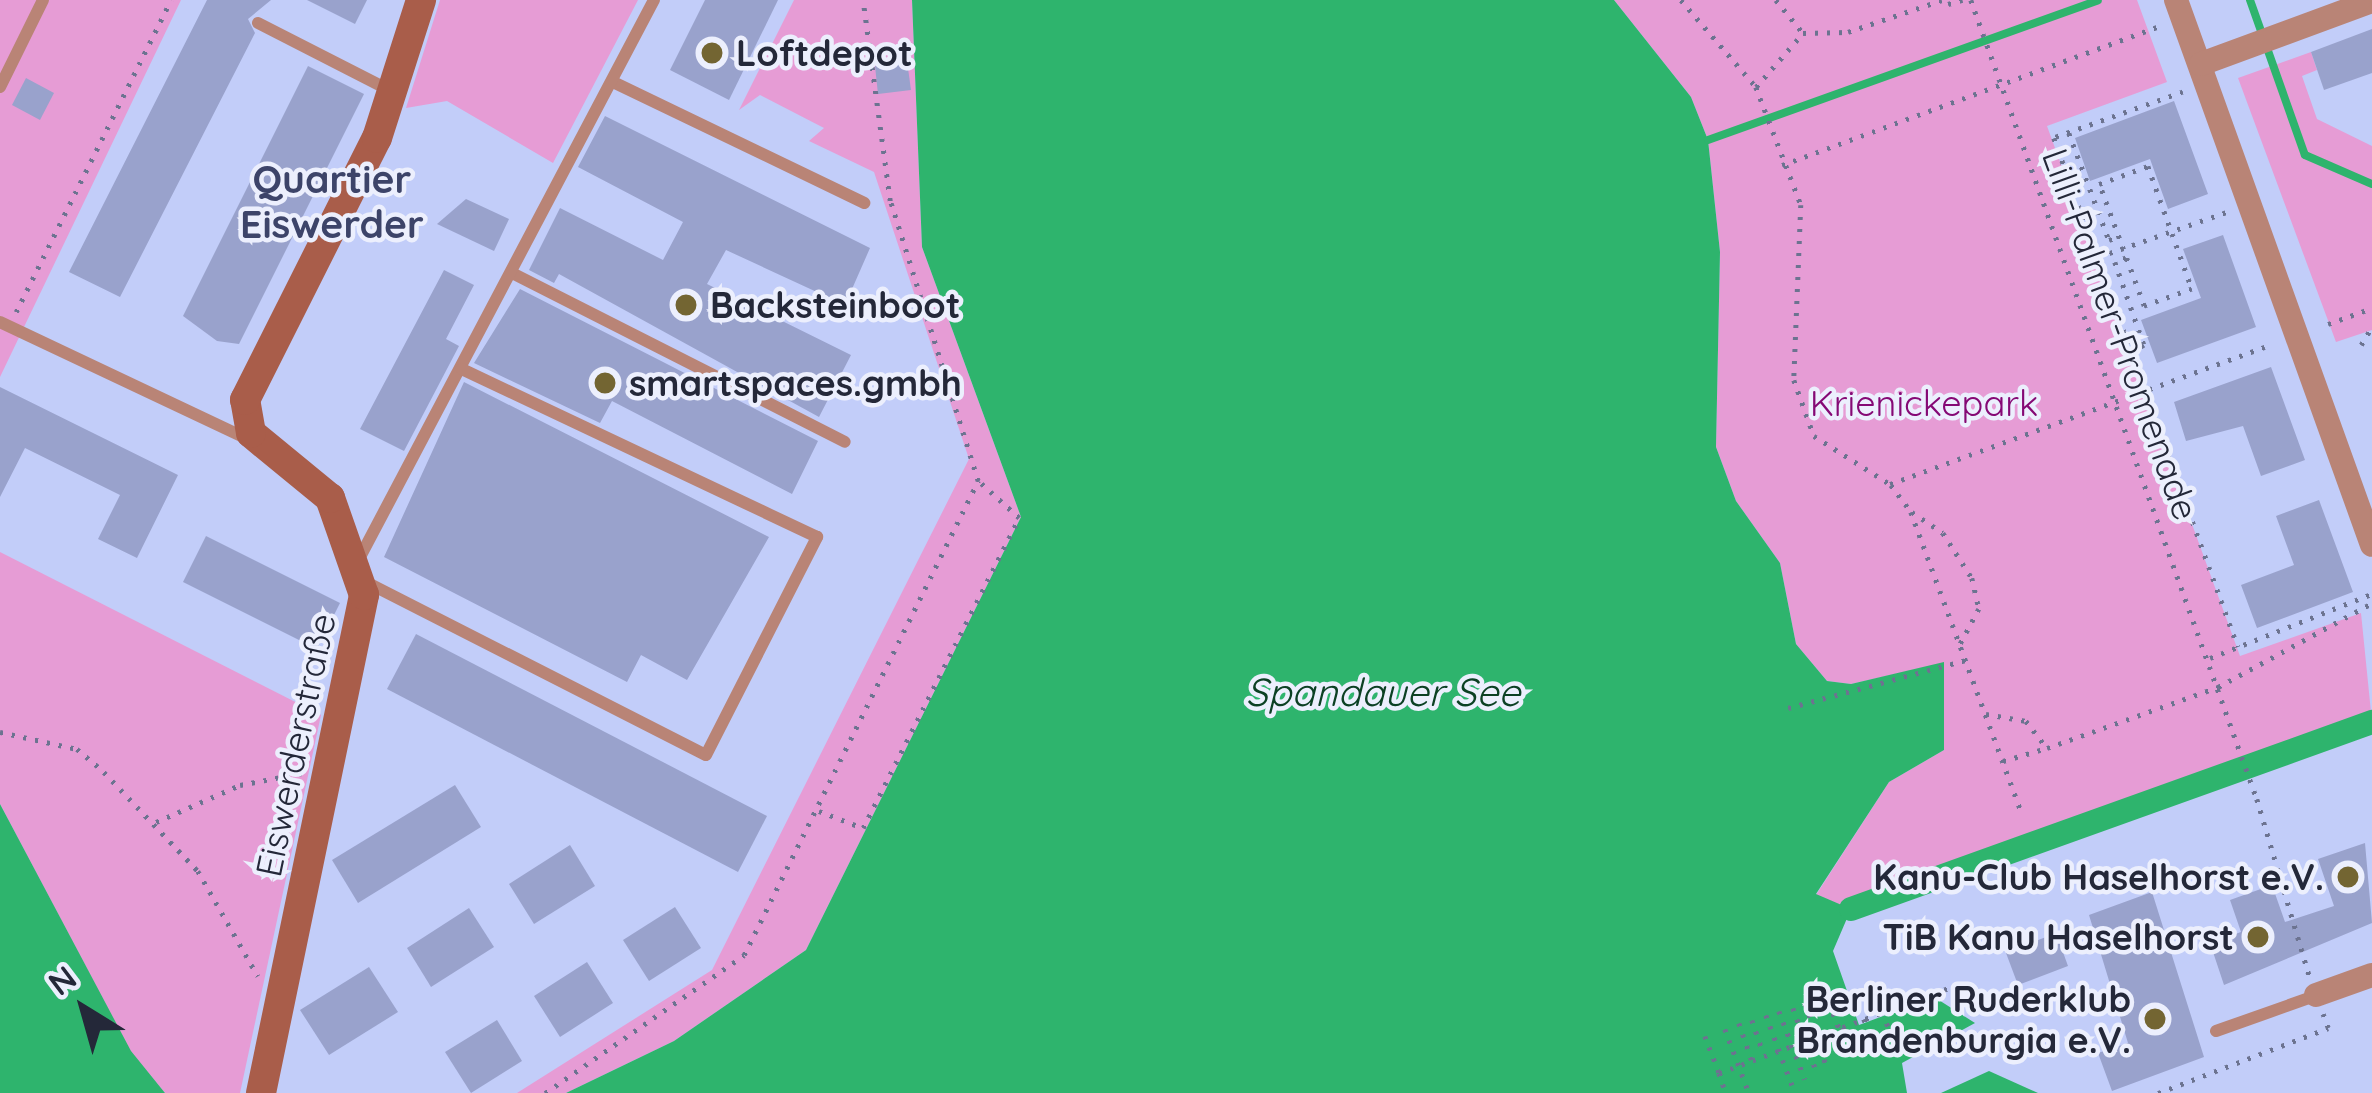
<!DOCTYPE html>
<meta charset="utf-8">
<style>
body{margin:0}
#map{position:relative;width:2372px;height:1093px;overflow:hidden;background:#c2cdf9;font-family:Quicksand,sans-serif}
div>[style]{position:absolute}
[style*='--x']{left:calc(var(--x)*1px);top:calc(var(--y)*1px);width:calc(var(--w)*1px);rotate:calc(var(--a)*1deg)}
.green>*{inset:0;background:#e69cd5}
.water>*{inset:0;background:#2eb46d}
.stream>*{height:8px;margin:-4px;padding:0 4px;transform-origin:4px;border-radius:4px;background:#2eb46d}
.canal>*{height:24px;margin:-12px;padding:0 12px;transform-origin:12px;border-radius:12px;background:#2eb46d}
.building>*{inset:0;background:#99a2cc}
.path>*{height:4.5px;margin-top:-2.25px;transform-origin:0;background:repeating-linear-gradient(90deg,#6c7390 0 3px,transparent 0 12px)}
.lane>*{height:12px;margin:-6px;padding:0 6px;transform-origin:6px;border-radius:6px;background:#b98476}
.street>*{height:24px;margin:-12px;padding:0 12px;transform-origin:12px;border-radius:12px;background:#b98476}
.secondary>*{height:30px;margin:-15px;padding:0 15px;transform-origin:15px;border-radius:15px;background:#a95d4a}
.dots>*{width:33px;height:33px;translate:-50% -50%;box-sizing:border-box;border:6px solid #eceffd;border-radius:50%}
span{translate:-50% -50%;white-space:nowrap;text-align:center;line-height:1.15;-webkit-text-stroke:9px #eceffd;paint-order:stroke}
.poi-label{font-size:36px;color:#242839;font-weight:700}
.left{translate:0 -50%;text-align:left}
.right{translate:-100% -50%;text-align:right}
.street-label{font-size:36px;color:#242839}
.park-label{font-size:36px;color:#850975}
.neighbourhood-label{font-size:39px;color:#3d4469;font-weight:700}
.water-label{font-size:39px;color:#0c4124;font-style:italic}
.north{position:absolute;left:24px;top:949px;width:120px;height:120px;-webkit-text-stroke:9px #eceffd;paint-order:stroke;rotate:323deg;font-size:33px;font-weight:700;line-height:48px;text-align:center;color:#242839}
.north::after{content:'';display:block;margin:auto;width:42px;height:54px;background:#242839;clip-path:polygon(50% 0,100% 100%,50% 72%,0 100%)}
</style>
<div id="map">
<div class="green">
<i style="clip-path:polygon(0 0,181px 0,0 377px)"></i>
<i style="clip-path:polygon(440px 0,638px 0,553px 163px,447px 101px,406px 108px)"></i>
<i style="clip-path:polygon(794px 0,912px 0,922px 247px,1021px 517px,806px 950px,674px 1041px,566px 1093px,517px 1093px,712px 970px,969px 459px,874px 172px,809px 141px,824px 128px,760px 95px,739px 110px)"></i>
<i style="clip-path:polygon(1614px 0,2137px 0,2167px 82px,2047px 126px,2240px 656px,2361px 613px,2372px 722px,1851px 909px,1816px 895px,1889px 782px,1944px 750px,1944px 663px,1851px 684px,1827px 681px,1796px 644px,1780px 563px,1736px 501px,1716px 447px,1720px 252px,1708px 140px,1691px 97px)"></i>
<i style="clip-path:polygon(2311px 52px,2317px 70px,2302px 76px,2317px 119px,2372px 146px,2372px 330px,2336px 342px,2238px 78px)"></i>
<i style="clip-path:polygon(0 552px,321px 715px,240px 1093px,165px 1093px,131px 1052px,0 804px)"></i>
</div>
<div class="water">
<i style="clip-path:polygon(912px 0,1614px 0,1691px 97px,1708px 140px,1720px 252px,1716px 447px,1736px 501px,1780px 563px,1796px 644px,1827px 681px,1851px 684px,1944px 662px,1944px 750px,1889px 782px,1816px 894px,1851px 909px,1833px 951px,1859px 1025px,1934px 997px,1975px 1023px,1902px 1063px,1907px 1093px,566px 1093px,674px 1041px,806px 950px,1021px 517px,922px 247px)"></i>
<i style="clip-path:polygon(0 804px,131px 1051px,165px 1093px,0 1093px)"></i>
<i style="clip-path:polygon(1989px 1071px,2038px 1093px,1941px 1093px)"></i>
</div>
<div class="stream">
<i style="--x:2250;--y:0;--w:164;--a:70.5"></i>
<i style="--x:2305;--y:155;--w:73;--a:23.4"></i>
<i style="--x:1708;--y:140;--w:414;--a:-19.7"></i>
</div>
<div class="canal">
<i style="--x:1851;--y:909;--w:554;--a:-19.74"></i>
</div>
<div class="building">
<i style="clip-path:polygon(207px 0,271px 0,248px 19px,255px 33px,120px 297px,69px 272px)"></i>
<i style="clip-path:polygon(307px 0,367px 0,355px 24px)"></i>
<i style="clip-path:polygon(705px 0,778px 0,729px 100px,670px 70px)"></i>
<i style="clip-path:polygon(2372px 29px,2372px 73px,2324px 90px,2311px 52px)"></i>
<i style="clip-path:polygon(907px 61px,911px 90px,878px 94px,875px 66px)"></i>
<i style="clip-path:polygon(308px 66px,364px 94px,239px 344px,217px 341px,183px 316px)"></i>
<i style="clip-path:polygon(26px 78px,54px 93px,40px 120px,12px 105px)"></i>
<i style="clip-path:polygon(2174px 101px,2208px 194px,2168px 209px,2150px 159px,2090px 181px,2075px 138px)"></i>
<i style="clip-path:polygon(605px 116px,870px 248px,845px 305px,726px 250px,707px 284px,851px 355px,819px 417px,559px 274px,554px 283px,529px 270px,560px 208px,663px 260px,683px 222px,578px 167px)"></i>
<i style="clip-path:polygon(466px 199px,509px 219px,494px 251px,437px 224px)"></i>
<i style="clip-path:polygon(2223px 235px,2256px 327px,2157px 363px,2141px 320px,2201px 298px,2183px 249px)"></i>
<i style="clip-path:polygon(444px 270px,474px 285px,446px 339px,459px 346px,404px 451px,360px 429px)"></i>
<i style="clip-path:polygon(520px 289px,818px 441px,792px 494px,612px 401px,600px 423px,474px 363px)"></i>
<i style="clip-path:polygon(2271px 367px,2305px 460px,2261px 476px,2243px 426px,2186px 441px,2174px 402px)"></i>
<i style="clip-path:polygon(464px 382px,769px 537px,687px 680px,641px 655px,627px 682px,384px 557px)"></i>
<i style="clip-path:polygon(0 387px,178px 475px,137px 558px,98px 539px,120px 495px,25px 448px,0 497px)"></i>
<i style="clip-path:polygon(2319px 500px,2353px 592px,2257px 628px,2241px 585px,2294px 565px,2276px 516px)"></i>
<i style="clip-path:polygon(206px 536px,340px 603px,317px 649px,183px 582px)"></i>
<i style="clip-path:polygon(416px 634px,767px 816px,738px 872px,387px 689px)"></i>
<i style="clip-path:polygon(455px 785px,481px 827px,358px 903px,332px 860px)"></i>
<i style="clip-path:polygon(2365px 843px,2372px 923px,2224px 985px,2210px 943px,2241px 932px,2230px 900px,2272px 885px,2285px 922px,2334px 906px,2318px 859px)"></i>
<i style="clip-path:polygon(570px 845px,595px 886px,534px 924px,509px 884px)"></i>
<i style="clip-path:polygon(2152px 892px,2204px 1057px,2112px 1091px,2098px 1053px,2128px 1043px,2089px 915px)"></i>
<i style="clip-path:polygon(675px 907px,701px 948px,649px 981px,623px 940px)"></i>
<i style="clip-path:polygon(469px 908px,494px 947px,431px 987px,407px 948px)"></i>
<i style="clip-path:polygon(2056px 933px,2068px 966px,2018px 985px,2006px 953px)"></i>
<i style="clip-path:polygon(587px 962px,613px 1003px,560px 1037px,534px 996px)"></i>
<i style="clip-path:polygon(369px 967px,398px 1012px,329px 1055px,300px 1010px)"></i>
<i style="clip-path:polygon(497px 1020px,522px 1061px,471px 1093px,445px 1052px)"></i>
</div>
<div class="path">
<i style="--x:1681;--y:0;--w:115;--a:49.2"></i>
<i style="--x:1756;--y:87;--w:126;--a:69.1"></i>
<i style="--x:1801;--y:205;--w:175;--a:92.3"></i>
<i style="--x:1794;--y:380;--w:59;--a:70.3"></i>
<i style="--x:1814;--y:436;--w:90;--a:32.3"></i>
<i style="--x:1890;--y:484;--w:399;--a:-20.1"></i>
<i style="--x:1776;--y:0;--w:43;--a:50.7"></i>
<i style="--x:1971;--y:0;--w:849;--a:70.31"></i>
<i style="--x:2257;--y:799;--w:184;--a:73.5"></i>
<i style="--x:1948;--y:4;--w:15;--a:-16"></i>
<i style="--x:1756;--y:87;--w:72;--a:-49"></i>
<i style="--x:1803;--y:33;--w:45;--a:-1.3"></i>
<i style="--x:1848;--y:32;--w:99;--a:-18.8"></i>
<i style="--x:2183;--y:92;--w:137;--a:160.4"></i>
<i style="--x:2054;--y:138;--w:541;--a:70.13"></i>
<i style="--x:2069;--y:133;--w:114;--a:69.5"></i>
<i style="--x:2109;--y:240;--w:9;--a:-18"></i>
<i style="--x:1782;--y:165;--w:402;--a:-20.2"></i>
<i style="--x:2148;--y:166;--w:131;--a:70.3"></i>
<i style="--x:2192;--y:289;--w:51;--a:160.5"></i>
<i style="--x:2144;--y:306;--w:130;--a:-110.2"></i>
<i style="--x:2099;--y:184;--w:52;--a:-20.2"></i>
<i style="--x:2098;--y:257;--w:139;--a:-19.3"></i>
<i style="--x:2126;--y:258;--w:12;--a:160"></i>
<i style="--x:2115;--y:262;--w:88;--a:70.7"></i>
<i style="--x:2144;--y:345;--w:13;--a:148"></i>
<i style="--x:16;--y:312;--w:348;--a:-63.6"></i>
<i style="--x:2328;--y:324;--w:47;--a:-20"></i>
<i style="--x:2361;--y:345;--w:21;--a:-59"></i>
<i style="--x:1891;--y:485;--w:34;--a:53"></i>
<i style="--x:1911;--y:512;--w:321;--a:69.8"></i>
<i style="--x:1912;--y:512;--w:37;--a:34"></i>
<i style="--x:1943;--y:533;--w:54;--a:57.2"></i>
<i style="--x:1972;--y:578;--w:32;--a:77"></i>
<i style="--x:1979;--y:609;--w:40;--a:118"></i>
<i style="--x:2210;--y:658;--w:174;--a:-21.6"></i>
<i style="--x:1788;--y:708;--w:184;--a:-15.1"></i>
<i style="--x:1986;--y:714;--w:41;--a:9.9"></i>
<i style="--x:2026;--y:721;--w:34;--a:52"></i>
<i style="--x:2047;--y:748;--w:182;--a:-19.6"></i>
<i style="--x:2218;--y:687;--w:175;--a:-28.6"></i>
<i style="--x:0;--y:732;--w:79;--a:12.4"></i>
<i style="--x:77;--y:749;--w:35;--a:40"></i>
<i style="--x:104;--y:772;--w:137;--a:46.5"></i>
<i style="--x:198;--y:871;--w:121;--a:60.3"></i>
<i style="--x:2003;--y:761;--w:46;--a:-16.5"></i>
<i style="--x:819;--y:811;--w:47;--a:21.1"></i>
<i style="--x:863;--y:828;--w:347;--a:-63.3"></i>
<i style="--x:1019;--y:518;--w:55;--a:-137.9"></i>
<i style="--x:156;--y:822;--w:92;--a:-23.8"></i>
<i style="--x:240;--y:785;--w:63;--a:-11"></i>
<i style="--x:1829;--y:1002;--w:28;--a:69"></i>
<i style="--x:1805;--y:1003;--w:35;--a:70"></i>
<i style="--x:1793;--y:1008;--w:69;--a:69.7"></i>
<i style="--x:1779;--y:1011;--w:73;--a:69.1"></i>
<i style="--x:1883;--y:1012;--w:28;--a:71"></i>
<i style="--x:1766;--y:1015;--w:75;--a:69.6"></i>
<i style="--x:1864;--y:1019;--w:28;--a:69"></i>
<i style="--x:1752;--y:1020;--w:36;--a:71"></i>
<i style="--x:1739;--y:1023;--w:39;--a:71"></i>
<i style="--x:1843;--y:1027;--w:29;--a:70"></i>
<i style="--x:1725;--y:1029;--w:68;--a:69.4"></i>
<i style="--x:1705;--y:1036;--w:40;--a:69"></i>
<i style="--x:1719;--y:1073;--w:251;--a:-20.3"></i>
<i style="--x:1816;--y:1037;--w:29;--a:70"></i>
<i style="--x:1719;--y:1073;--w:21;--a:71"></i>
<i style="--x:545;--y:1093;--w:242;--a:-34.7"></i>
<i style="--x:744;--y:955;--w:529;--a:-63.73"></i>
<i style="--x:978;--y:481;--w:294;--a:-107.4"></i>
<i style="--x:890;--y:201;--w:203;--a:-97.7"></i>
<i style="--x:2158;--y:1093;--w:182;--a:-20.9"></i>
<i style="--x:2328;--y:1028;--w:15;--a:-110"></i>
</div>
<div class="lane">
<i style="--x:258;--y:23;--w:147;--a:27.1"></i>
<i style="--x:613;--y:82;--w:279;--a:25.7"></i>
<i style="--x:0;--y:87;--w:97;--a:-63.7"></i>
<i style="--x:512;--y:273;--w:373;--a:26.9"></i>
<i style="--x:0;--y:322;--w:273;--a:25.3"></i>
<i style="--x:359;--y:559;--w:632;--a:-62.18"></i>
<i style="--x:366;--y:582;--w:381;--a:27"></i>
<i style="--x:706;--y:755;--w:245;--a:-63"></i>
<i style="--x:817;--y:537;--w:393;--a:-154.7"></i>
<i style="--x:2216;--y:1031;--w:105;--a:-19.5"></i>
</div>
<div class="street">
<i style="--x:2176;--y:0;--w:579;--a:70.22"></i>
<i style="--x:2201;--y:64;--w:182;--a:-20.2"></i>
<i style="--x:2316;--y:995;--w:59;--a:-19.7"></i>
</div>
<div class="secondary">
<i style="--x:261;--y:1093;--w:509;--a:-78.31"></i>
<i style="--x:364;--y:595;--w:103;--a:-109.3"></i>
<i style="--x:330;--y:498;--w:102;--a:-140.6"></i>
<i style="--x:251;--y:433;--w:34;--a:-100"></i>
<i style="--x:245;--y:400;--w:293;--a:-63.3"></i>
<i style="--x:377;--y:138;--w:145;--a:-72.3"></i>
</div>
<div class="dots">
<i style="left:712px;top:53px;background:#736532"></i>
<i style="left:686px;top:305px;background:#736532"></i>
<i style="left:605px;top:383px;background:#736532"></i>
<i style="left:2348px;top:877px;background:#736532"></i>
<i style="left:2258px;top:937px;background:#736532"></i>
<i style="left:2155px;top:1019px;background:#736532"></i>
</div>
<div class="poi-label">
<span class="left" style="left:736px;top:53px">Loftdepot</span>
<span class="left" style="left:710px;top:305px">Backsteinboot</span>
<span class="left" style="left:629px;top:383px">smartspaces.gmbh</span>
<span class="right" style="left:2324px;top:877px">Kanu-Club Haselhorst e.V.</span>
<span class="right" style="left:2234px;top:937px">TiB Kanu Haselhorst</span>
<span class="right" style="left:2131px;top:1019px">Berliner Ruderklub<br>Brandenburgia e.V.</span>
</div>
<div class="street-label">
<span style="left:2121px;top:334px;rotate:70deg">Lilli-Palmer-Promenade</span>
<span style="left:295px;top:745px;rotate:-78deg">Eiswerderstraße</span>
</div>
<div class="park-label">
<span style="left:1924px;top:403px">Krienickepark</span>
</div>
<div class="neighbourhood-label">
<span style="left:332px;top:202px">Quartier<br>Eiswerder</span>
</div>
<div class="water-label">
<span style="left:1383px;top:692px">Spandauer See</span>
</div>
<div class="north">N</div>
</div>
